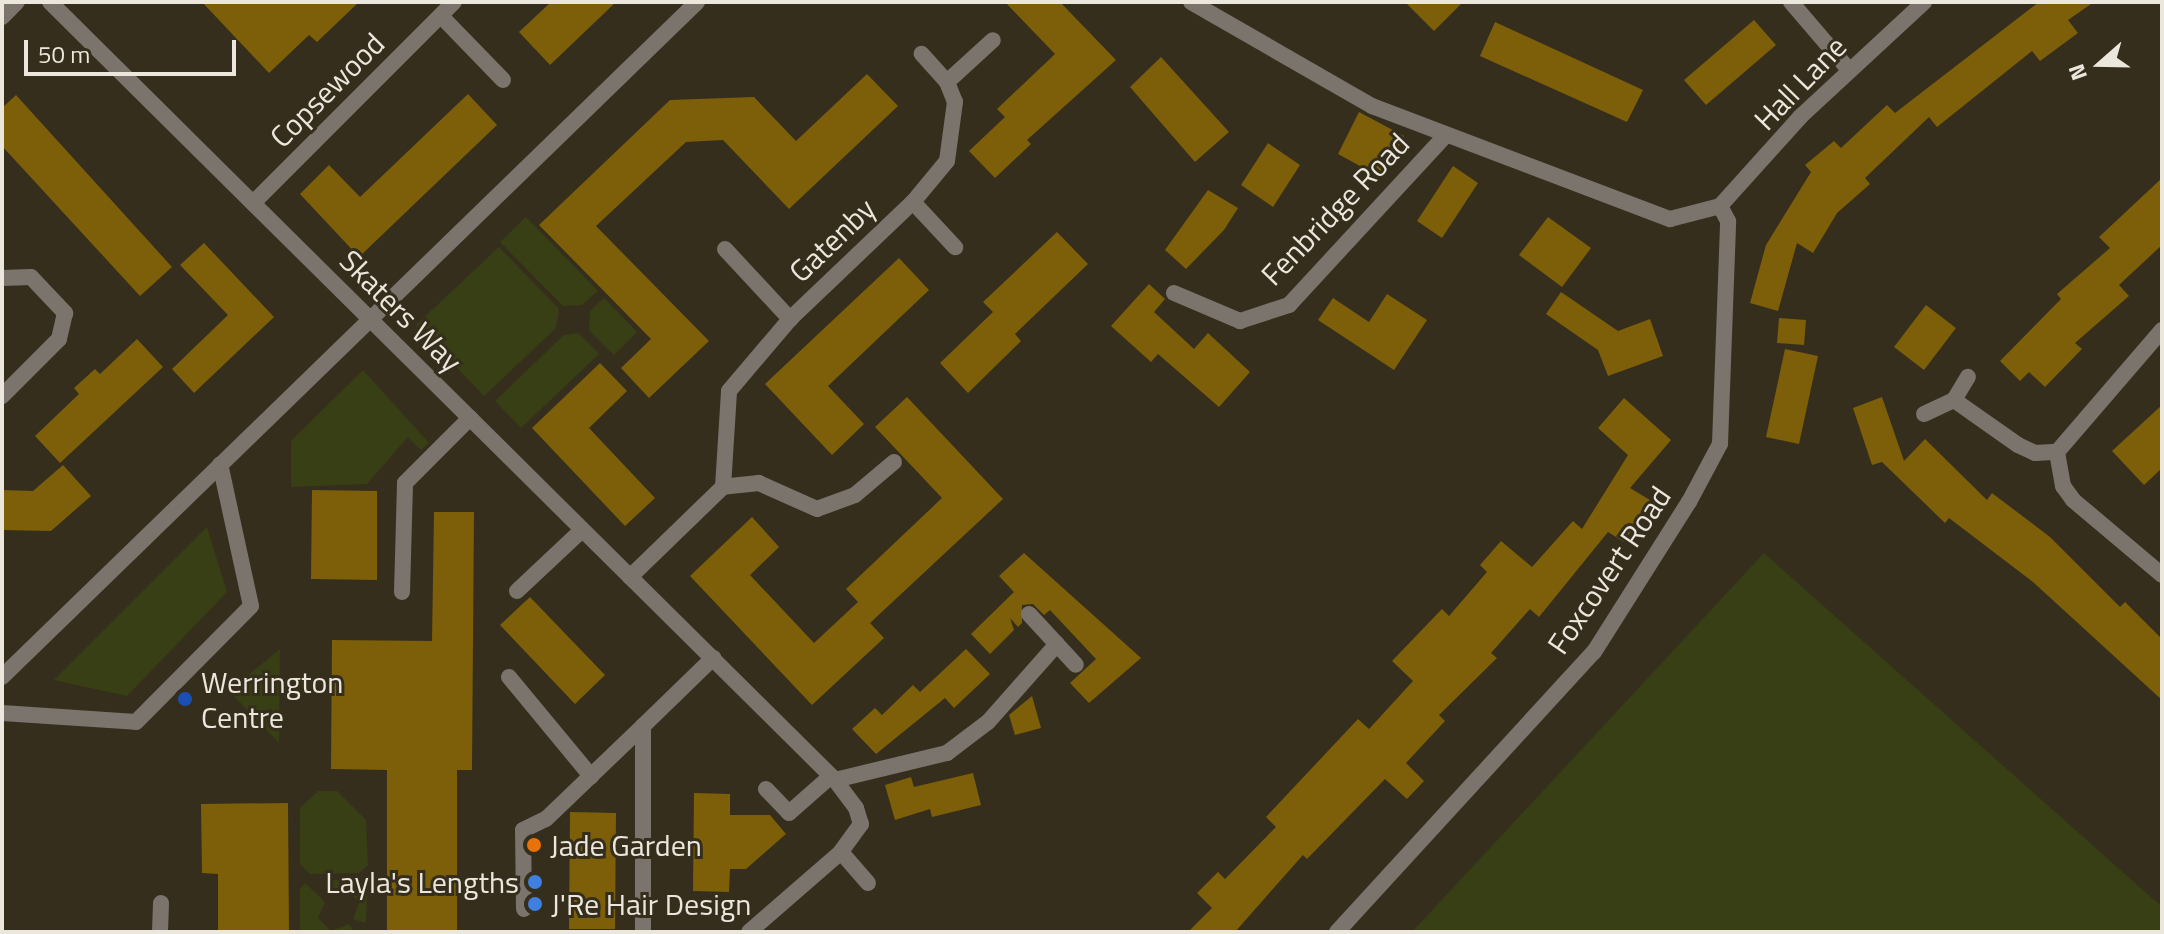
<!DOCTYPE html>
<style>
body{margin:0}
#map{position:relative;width:2164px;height:934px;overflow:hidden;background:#352e1d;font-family:"Titillium Web",sans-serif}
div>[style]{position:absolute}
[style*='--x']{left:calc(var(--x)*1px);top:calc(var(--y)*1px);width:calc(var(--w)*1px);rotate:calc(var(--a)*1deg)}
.green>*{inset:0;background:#383f14}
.building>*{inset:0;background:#7c5f08}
.service>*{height:16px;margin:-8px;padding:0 8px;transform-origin:8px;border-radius:8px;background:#7b746d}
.minor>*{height:16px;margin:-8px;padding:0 8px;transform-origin:8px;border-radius:8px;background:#7b746d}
.dots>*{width:22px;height:22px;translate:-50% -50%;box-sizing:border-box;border:4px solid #352e1d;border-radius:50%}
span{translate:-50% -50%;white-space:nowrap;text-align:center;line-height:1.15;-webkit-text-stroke:6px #352e1d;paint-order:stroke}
.street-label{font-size:30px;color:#ece7dd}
.poi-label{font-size:30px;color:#ece7dd}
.left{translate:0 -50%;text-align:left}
.right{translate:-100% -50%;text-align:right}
.frame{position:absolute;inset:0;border:4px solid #ece7dd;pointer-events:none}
.north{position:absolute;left:2060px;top:24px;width:80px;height:80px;-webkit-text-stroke:6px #352e1d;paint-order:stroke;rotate:250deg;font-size:22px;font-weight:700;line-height:32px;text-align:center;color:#ece7dd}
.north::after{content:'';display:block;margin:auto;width:28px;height:36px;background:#ece7dd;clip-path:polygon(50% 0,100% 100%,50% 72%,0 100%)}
.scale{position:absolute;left:24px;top:40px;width:212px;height:36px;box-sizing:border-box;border:4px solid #ece7dd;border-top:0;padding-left:10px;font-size:24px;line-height:28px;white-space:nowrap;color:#ece7dd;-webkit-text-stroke:6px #352e1d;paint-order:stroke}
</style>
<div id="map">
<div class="green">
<i style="clip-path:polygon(526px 217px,598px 291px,582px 305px,563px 306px,500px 242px)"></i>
<i style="clip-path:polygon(499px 247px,559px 309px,556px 328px,484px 396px,416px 325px)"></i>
<i style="clip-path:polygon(604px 298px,637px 332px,614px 355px,589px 330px,590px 311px)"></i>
<i style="clip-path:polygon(578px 333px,599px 354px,521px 428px,495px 401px,564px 335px)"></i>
<i style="clip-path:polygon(363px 370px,429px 443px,421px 450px,408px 437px,367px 484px,291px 487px,291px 441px)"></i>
<i style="clip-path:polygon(207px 527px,227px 592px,127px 696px,54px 680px)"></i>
<i style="clip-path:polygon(1764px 553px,2162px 907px,2162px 932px,1412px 932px)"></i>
<i style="clip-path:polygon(280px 649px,279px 743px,229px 691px)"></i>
<i style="clip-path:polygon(318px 791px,337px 791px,366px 820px,368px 865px,359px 873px,310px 874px,300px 864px,300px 808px)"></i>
<i style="clip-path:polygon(329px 880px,355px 881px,367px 896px,366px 923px,353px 919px,359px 903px,349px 890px,332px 896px,326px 889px)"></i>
<i style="clip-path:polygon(305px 883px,325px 902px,318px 918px,331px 931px,349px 924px,355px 932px,300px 932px,300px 889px)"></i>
</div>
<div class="building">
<i style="clip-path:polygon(202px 2px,359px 2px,317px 42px,309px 35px,269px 73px)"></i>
<i style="clip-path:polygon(551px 2px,616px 2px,550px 65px,519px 32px)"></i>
<i style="clip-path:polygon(1005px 2px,1060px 2px,1116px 60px,1027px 140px,1031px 144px,995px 178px,969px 151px,1005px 117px,997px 109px,1055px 54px)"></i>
<i style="clip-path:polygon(1405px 2px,1463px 2px,1434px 31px)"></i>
<i style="clip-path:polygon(2039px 2px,2094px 2px,2068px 20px,2078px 33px,2040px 61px,2032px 51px,1937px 127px,1929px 117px,1865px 178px,1870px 184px,1837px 213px,1813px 253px,1797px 243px,1778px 311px,1750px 303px,1766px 245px,1811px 172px,1805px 165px,1834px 141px,1841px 148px,1887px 105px,1895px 113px)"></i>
<i style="clip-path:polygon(1754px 20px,1776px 45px,1706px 105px,1684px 80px)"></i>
<i style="clip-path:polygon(1495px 22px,1643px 90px,1627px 122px,1480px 56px)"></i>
<i style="clip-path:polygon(1161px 57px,1229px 132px,1195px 162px,1130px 87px)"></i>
<i style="clip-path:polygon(867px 74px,898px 106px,789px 209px,723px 140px,686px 142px,596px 226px,709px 341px,649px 398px,621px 368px,651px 339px,539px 225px,670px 100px,754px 97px,796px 141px)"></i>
<i style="clip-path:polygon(468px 94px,497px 125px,359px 257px,300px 194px,329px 165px,360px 197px)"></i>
<i style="clip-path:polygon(16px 95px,172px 267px,140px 296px,2px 146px,2px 108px)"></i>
<i style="clip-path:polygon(1359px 112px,1404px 136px,1382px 178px,1338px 154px)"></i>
<i style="clip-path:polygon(1268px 143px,1300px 165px,1273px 207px,1241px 185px)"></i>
<i style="clip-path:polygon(1453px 166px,1478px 183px,1442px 238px,1417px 221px)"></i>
<i style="clip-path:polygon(2162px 178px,2162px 245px,2119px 285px,2129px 296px,2075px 343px,2082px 349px,2045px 387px,2029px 372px,2020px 381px,2000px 361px,2061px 299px,2057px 294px,2110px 248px,2099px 237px)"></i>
<i style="clip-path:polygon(1208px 190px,1238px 208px,1224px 230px,1186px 269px,1165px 250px)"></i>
<i style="clip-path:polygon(1548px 217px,1591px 248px,1562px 287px,1519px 255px)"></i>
<i style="clip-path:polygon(1057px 232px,1088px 264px,1015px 334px,1021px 341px,968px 393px,940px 363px,993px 312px,983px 302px)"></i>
<i style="clip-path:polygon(204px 243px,274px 317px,194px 393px,172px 369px,228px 315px,180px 265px)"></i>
<i style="clip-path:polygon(899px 258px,929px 290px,828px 386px,864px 424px,832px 455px,765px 384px)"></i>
<i style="clip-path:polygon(1149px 284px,1165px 299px,1154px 312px,1194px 349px,1208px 333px,1250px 372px,1219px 407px,1158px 354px,1151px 362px,1111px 326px)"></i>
<i style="clip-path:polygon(1561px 292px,1618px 331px,1650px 319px,1663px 356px,1608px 376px,1598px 350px,1546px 314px)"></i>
<i style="clip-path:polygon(1387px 294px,1427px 320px,1394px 370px,1318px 320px,1333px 298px,1369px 322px)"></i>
<i style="clip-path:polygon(1926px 305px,1956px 328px,1924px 370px,1894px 347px)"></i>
<i style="clip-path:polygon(1779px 318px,1806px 320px,1804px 345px,1777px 343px)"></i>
<i style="clip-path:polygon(137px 339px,163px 367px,60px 463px,35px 436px,79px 394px,74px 388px,95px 369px,100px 374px)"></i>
<i style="clip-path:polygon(1785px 349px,1818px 356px,1799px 444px,1766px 437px)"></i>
<i style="clip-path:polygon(600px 363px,627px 391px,589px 428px,655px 498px,625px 526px,532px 428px)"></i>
<i style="clip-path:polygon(907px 397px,1003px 499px,870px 623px,884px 638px,812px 705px,690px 576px,752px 517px,779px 547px,750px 575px,814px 643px,858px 602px,846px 589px,942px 498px,875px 427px)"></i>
<i style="clip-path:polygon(1882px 397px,1904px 461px,1925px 439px,1987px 500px,1992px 493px,2050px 537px,2120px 607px,2125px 602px,2162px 639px,2162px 700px,2033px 582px,1949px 518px,1945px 523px,1882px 462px,1872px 465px,1853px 408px)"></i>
<i style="clip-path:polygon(1624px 398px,1671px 440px,1630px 488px,1650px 500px,1624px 542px,1608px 532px,1539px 617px,1530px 609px,1491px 653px,1497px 658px,1439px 715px,1445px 721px,1406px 763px,1424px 781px,1407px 799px,1385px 779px,1307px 859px,1303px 855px,1235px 932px,1188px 932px,1212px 908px,1197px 893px,1218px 872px,1225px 879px,1276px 827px,1266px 817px,1358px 719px,1369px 729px,1413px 681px,1392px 661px,1442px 609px,1449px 616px,1487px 572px,1480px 565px,1501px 541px,1532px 567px,1573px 521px,1582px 529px,1628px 455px,1598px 428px)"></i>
<i style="clip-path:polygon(2162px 405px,2162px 468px,2144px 485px,2112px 451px)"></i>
<i style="clip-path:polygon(63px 465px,91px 496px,51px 531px,2px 530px,2px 490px,33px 491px)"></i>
<i style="clip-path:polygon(312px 490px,377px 491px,377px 580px,311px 579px)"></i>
<i style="clip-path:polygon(434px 512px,474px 512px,472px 770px,457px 770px,457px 932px,387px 932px,387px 770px,331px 769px,332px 640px,432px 641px)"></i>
<i style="clip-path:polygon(1024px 553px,1141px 658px,1089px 703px,1070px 683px,1096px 659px,1050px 610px,1044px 615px,1033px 604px,1022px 605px,1022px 623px,1018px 627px,1010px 618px,1014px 630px,990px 654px,971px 634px,1014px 592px,999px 576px)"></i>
<i style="clip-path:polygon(530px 597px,605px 675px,575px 704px,500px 625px)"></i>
<i style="clip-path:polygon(966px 649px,990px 674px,954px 708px,945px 698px,876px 754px,852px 729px,875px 708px,882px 715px,913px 685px,920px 692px)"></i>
<i style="clip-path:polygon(1032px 696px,1041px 728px,1015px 735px,1009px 715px)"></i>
<i style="clip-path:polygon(973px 773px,981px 805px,932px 817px,930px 809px,895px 820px,885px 785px,911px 777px,914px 787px)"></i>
<i style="clip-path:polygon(694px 793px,730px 794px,730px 815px,770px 815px,786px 834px,746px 869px,730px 869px,729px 892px,693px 891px)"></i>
<i style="clip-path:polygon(288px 803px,289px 932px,218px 932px,218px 874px,202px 873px,201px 804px)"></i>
<i style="clip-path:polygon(570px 812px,616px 813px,615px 929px,569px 929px)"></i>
</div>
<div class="service">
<i style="--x:517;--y:591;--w:89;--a:-43.2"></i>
<i style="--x:402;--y:592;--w:109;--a:-88.4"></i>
<i style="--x:405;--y:483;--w:92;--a:-45"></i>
<i style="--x:2;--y:677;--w:969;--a:-44.16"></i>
<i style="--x:509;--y:677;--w:129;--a:50.4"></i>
<i style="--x:2;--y:713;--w:134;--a:3.8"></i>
<i style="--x:136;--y:722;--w:163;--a:-45.2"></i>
<i style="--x:251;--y:606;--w:145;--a:-102.3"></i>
<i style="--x:766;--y:789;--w:33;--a:46"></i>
<i style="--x:789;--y:813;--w:56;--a:-41.4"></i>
<i style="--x:524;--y:909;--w:79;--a:-90.7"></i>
<i style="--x:523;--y:830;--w:25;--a:-26"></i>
<i style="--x:546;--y:819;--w:134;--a:-43.8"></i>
<i style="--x:160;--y:932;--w:29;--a:-88"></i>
</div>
<div class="minor">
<i style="--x:50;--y:2;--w:1105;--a:44.74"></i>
<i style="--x:835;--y:780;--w:35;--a:53"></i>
<i style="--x:856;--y:808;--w:17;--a:73"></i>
<i style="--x:861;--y:824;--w:34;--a:126"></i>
<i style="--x:841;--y:852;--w:122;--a:139"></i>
<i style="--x:1191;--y:2;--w:209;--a:29.9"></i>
<i style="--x:1372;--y:106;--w:319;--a:20.8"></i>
<i style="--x:1670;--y:219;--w:52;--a:-14.6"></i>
<i style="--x:1720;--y:206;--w:120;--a:-48"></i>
<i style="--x:1800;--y:117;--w:169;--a:-42.8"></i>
<i style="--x:1791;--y:2;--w:89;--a:49.5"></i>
<i style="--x:441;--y:16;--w:89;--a:45.9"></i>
<i style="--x:2;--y:17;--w:21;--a:-45"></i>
<i style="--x:947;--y:82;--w:62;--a:-42.4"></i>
<i style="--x:913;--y:202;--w:62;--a:47"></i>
<i style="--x:253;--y:203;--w:284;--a:-45"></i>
<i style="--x:725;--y:249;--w:96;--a:47.1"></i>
<i style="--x:2;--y:278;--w:29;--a:-2"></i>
<i style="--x:31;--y:277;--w:50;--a:46.6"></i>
<i style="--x:65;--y:313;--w:27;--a:103"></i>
<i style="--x:59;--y:339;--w:81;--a:135"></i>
<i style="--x:1174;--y:293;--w:72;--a:23"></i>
<i style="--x:1240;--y:321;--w:52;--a:-18.1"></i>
<i style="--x:1289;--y:305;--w:229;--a:-47.3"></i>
<i style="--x:2162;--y:330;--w:161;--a:130.7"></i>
<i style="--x:2057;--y:452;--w:35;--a:80"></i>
<i style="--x:2063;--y:486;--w:17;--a:54"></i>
<i style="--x:2073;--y:500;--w:116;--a:40.1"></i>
<i style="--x:1954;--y:400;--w:78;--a:35.1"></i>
<i style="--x:2018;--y:445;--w:19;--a:25"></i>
<i style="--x:2035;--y:453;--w:22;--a:-3"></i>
<i style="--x:1924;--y:414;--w:33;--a:-25"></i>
<i style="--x:1954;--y:400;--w:27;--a:-59"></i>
<i style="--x:894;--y:462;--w:51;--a:139.8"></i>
<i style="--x:855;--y:495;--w:40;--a:159.8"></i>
<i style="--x:817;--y:509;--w:64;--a:-155.9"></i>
<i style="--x:759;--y:483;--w:36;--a:174"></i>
<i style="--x:723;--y:487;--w:96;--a:-86.4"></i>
<i style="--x:729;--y:391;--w:94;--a:-49.7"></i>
<i style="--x:790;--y:319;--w:170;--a:-43.6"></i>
<i style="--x:913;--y:202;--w:53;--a:-50.3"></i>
<i style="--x:947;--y:161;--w:60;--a:-82.3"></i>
<i style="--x:955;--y:102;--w:22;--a:-112"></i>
<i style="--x:947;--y:82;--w:38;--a:-132"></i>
<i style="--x:630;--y:577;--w:129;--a:-44.1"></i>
<i style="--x:1029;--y:614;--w:69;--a:47.3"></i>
<i style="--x:835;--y:780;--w:115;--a:-13.6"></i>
<i style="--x:947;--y:753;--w:51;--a:-37.1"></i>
<i style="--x:988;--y:722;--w:104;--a:-48.5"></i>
<i style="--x:841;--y:852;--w:41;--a:48.9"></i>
<i style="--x:643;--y:932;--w:206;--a:-90"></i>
<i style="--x:643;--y:726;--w:98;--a:-44.2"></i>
<i style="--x:1337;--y:932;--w:380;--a:-47.5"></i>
<i style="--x:1594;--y:652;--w:178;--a:-57.7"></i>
<i style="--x:1689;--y:502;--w:66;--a:-61.9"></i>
<i style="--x:1720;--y:444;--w:223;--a:-87.9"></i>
<i style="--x:1728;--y:221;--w:17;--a:-118"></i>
</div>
<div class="dots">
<i style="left:185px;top:699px;background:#1a4fb4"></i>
<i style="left:534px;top:845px;background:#e8710a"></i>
<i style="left:535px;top:882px;background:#3f7fe0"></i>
<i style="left:535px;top:904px;background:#3f7fe0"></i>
</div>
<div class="street-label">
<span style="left:1800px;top:83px;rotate:-46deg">Hall Lane</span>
<span style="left:327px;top:90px;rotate:-45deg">Copsewood</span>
<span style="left:1335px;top:209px;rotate:-46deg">Fenbridge Road</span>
<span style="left:832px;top:240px;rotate:-44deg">Gatenby</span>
<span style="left:401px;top:311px;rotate:45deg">Skaters Way</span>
<span style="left:1609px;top:570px;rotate:-56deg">Foxcovert Road</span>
</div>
<div class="poi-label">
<span class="left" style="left:201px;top:699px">Werrington<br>Centre</span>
<span class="left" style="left:550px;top:845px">Jade Garden</span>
<span class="right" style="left:519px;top:882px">Layla's Lengths</span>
<span class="left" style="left:551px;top:904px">J'Re Hair Design</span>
</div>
<div class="frame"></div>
<div class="north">N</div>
<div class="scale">50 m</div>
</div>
